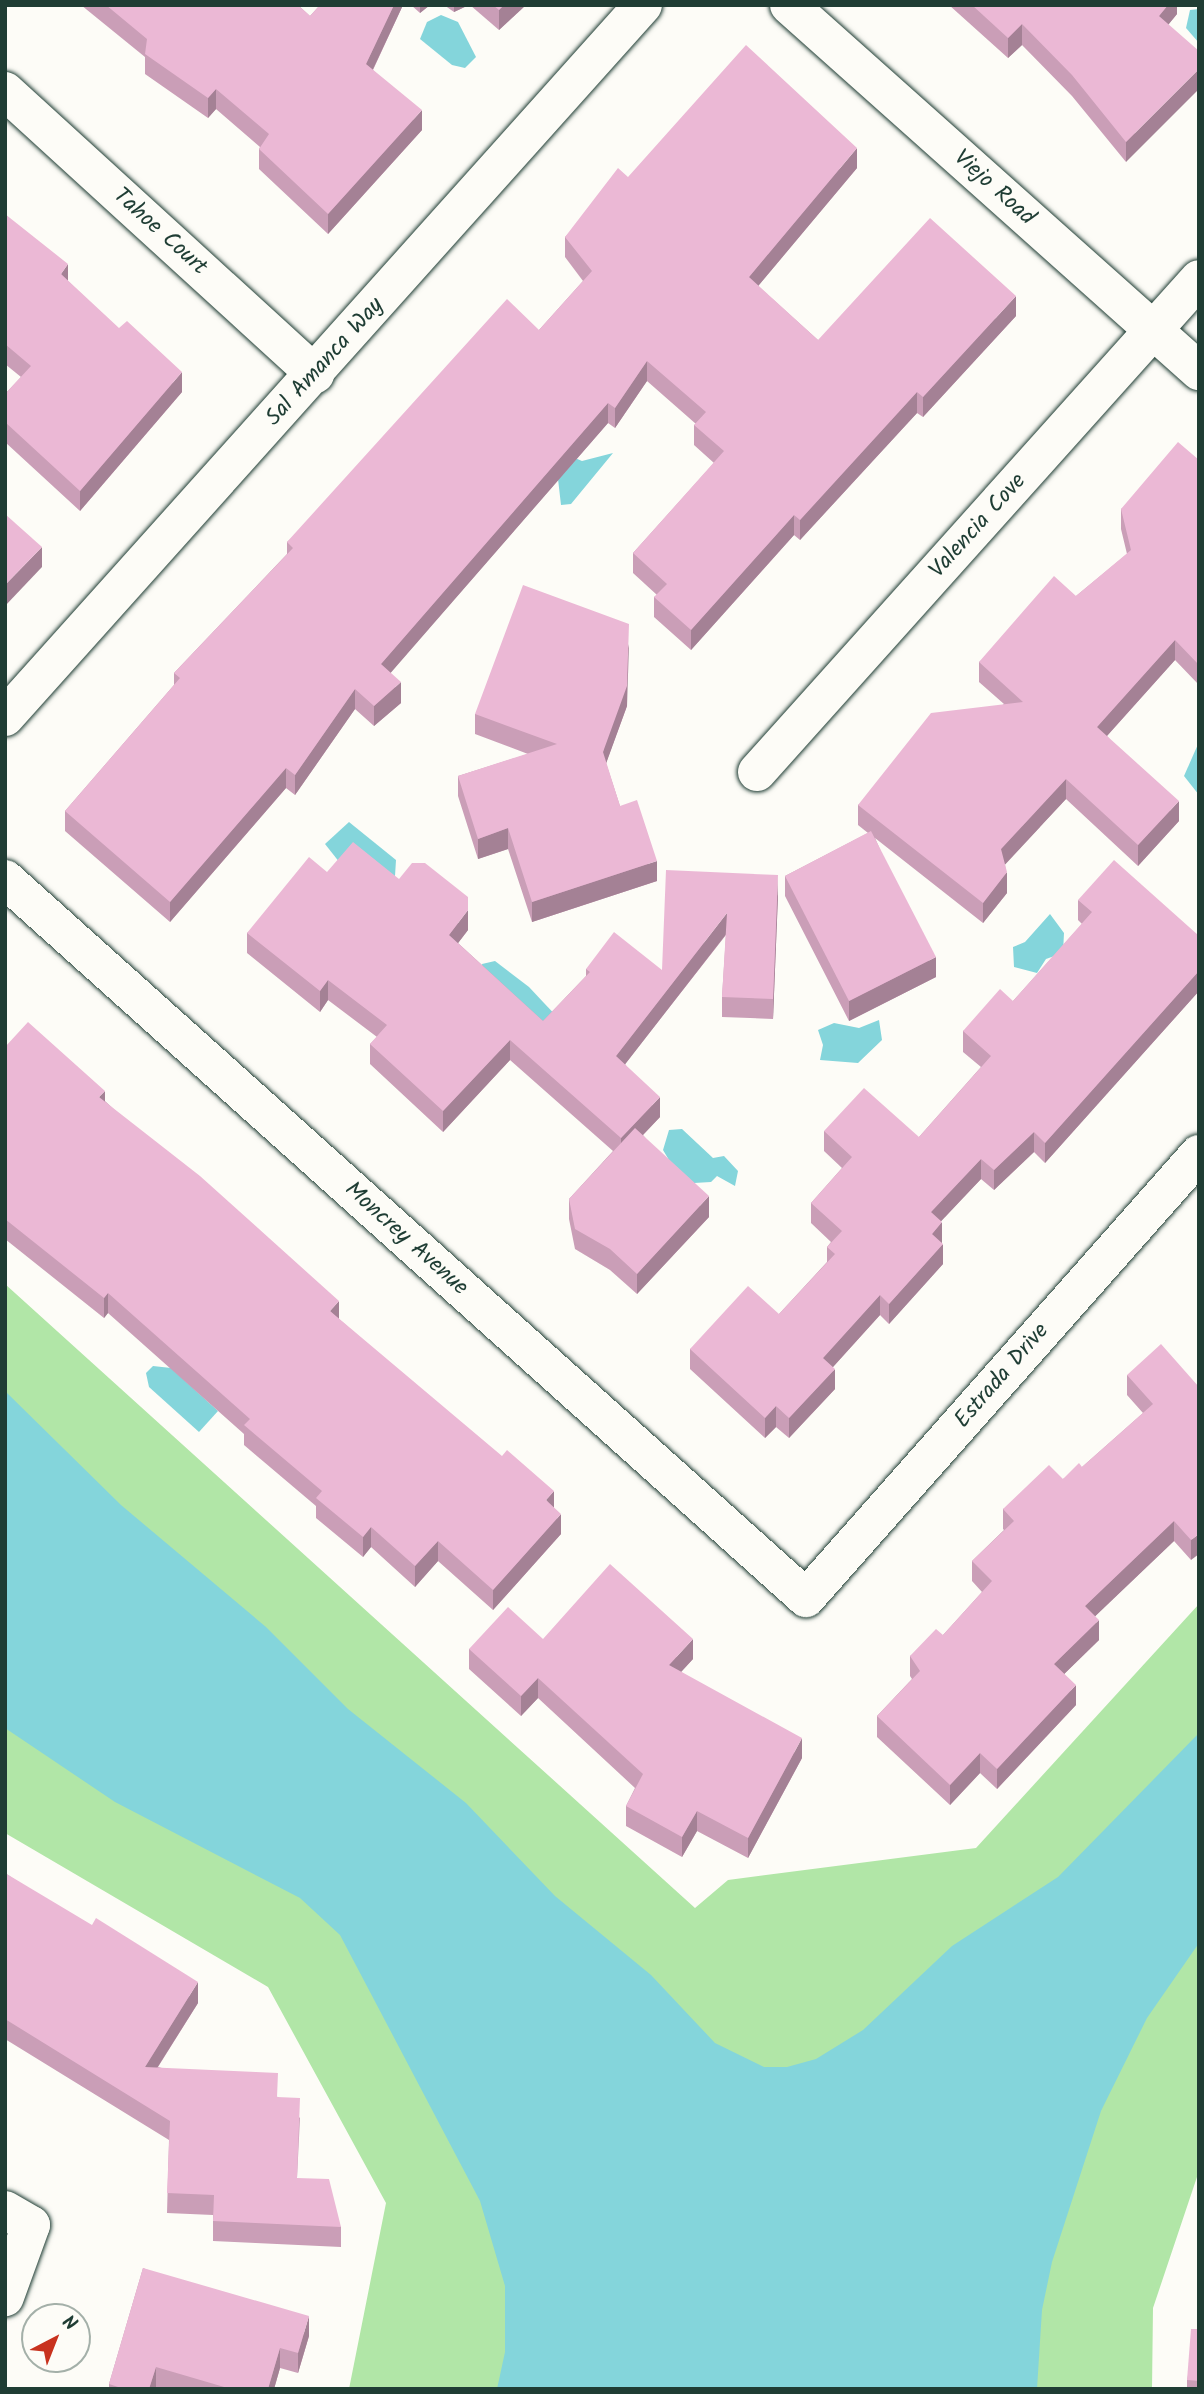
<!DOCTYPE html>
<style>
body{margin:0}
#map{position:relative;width:1204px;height:2394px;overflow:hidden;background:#fdfcf7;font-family:Kalam,sans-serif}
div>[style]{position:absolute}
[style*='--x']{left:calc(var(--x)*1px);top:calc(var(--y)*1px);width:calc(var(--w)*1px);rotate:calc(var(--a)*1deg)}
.green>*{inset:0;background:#b1e6a7}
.water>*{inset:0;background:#84d5db}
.roads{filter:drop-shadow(0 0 2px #1f3d34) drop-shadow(0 0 2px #1f3d34)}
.minor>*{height:38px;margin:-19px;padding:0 19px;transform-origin:19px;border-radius:19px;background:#fdfcf7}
.wall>*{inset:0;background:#ca9eb7}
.shaded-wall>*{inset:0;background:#a48195}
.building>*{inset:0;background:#ebb8d5}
span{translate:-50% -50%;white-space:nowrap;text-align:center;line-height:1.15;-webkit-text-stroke:5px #fdfcf7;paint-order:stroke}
.street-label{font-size:23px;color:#1f3d34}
.frame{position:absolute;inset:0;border:7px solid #1f3d34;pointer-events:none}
.north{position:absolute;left:21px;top:2303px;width:70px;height:70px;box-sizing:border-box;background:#fdfcf7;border:2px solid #a4b0a9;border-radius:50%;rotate:42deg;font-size:19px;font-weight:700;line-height:28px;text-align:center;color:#1f3d34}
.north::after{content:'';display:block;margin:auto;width:24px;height:32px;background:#c8321e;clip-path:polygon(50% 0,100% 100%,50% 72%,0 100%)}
</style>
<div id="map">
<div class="green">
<i style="clip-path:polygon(5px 1284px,695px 1908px,728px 1880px,976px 1848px,1199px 1604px,1199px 2171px,1153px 2308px,1152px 2389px,349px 2389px,386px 2203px,268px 1987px,5px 1833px)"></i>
</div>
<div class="water">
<i style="clip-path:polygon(1199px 9px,1199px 43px,1186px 28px,1190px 10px)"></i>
<i style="clip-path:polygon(441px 15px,458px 22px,476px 57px,465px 68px,452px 65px,420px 39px,427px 22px)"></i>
<i style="clip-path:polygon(613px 453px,571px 504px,561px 505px,558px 479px,568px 455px,582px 461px)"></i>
<i style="clip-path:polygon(1199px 742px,1199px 795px,1184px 776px)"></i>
<i style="clip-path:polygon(349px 822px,396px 860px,395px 876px,382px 880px,340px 863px,325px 844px)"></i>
<i style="clip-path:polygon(1050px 914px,1064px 933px,1063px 953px,1046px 959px,1037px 973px,1014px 967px,1013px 947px,1025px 942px)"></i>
<i style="clip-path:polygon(495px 961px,529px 987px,560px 1020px,547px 1025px,484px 977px,482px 964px)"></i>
<i style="clip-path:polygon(879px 1020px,882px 1040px,858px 1063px,820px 1060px,823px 1045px,818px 1030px,834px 1023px,859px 1028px)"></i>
<i style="clip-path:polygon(682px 1129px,713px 1158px,724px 1156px,738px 1171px,735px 1186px,717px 1176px,711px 1182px,694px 1183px,675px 1170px,663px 1150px,669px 1130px)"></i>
<i style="clip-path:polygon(153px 1366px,171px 1368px,218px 1411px,199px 1432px,149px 1387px,146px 1373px)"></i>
<i style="clip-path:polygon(5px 1391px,121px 1505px,266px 1627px,348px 1709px,466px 1803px,555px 1896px,651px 1975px,715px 2043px,764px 2067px,787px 2067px,816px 2059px,863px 2030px,952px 1946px,1058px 1877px,1199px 1733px,1199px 1943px,1147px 2018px,1101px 2111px,1052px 2262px,1042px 2310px,1037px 2389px,497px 2389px,505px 2352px,505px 2286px,480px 2201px,340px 1935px,300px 1898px,115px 1802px,5px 1728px)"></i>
</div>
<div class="roads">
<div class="minor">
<i style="--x:789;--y:5;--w:550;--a:41.75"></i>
<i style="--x:5;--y:91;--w:420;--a:42.4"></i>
<i style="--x:5;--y:717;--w:956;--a:-48.14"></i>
<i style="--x:757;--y:772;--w:662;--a:-48.12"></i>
<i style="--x:5;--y:879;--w:1076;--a:41.91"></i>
<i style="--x:806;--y:1598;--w:593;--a:-48.49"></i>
<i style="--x:5;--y:2210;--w:30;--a:30"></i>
<i style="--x:31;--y:2225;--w:77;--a:109.9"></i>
</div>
</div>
<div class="wall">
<i style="clip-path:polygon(81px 5px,298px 5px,310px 16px,320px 5px,403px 5px,373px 70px,422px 130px,328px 234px,259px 169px,259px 149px,260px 147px,216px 109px,208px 118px,145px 74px,145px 57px)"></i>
<i style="clip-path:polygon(411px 5px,430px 5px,420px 13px)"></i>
<i style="clip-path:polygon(444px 5px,469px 5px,454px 12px)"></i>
<i style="clip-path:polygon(470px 5px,526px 5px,499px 30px)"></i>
<i style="clip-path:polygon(949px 5px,1177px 5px,1177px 14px,1168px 25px,1126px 162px,1072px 96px,1022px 45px,1008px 58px)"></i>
<i style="clip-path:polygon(857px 168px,758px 286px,818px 340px,1016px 316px,923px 417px,917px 413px,800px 540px,794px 535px,691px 650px,654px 617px,654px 597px,657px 595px,633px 573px,633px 553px,714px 463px,694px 445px,694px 425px,696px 424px,647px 381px,615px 428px,608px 423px,390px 673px,401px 703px,374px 726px,355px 709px,295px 795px,286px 788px,170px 922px,65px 831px,65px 811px,174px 685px,174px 673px,287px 554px,287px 542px,539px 330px,583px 281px,565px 257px,565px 237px,628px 177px)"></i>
<i style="clip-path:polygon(5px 214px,68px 281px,182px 392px,80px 511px,5px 442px,5px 394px,21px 377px,5px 364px)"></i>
<i style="clip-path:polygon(1199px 460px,1199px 685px,1175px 660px,1107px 736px,1179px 821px,1138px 866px,1066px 799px,1005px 864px,1007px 893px,983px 923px,875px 838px,936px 977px,849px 1021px,785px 896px,785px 876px,868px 833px,858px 825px,858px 805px,1004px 704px,979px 682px,979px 662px,1076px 596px,1127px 554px,1121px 529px,1121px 509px)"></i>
<i style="clip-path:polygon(627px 706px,606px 763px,620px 806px,657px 881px,532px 922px,508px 849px,478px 859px,458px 796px,458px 776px,528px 754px,475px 734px,475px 714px)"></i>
<i style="clip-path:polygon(327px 872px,399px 879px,468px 930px,458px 943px,543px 1021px,586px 976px,586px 969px,662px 970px,778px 895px,773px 1019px,722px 1017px,722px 997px,726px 935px,625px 1064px,660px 1117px,643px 1135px,709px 1217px,637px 1294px,610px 1270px,575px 1249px,569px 1219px,569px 1199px,613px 1151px,510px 1060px,443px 1132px,370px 1064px,370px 1044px,377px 1037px,328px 1000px,320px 1012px,247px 953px,247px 933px)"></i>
<i style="clip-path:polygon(1078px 900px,1199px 936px,1199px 991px,1045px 1163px,1034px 1152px,994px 1190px,981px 1179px,941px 1221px,943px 1264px,889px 1324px,880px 1315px,833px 1367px,835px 1389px,789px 1438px,776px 1427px,765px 1438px,690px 1369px,690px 1349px,779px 1314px,827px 1262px,827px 1247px,831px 1242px,811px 1223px,811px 1203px,842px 1168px,824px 1151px,824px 1131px,919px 1137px,981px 1067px,963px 1052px,963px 1031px,1013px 1001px,1082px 924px,1078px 920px)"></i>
<i style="clip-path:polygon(5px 1047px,105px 1101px,339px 1319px,554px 1508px,561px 1534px,493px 1610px,438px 1561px,415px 1587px,371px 1547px,363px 1557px,316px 1518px,316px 1506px,244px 1445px,244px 1434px,108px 1313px,104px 1318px,5px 1239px)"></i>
<i style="clip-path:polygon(1127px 1375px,1199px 1387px,1191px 1560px,1174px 1541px,1095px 1616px,1099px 1640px,1064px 1674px,1076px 1705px,997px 1789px,980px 1773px,950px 1805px,877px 1737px,877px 1716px,912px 1679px,910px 1676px,910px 1656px,943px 1635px,982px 1592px,972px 1581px,972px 1561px,1004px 1530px,1003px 1529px,1003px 1509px,1063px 1479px,1082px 1467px,1143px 1413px,1127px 1395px)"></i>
<i style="clip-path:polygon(543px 1639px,693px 1659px,681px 1672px,802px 1758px,748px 1858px,697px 1831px,682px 1857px,626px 1826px,626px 1806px,635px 1788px,538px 1698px,521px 1716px,469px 1669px,469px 1649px)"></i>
<i style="clip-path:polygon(5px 1873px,198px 2003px,158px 2067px,278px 2097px,300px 2118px,297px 2178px,341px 2227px,341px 2247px,213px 2241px,213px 2215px,167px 2213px,169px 2140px,5px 2039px)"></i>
<i style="clip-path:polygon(143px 2268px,309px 2336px,298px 2373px,280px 2368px,274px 2389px,162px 2389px,156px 2387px,155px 2389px,109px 2389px,109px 2384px)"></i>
<i style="clip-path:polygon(1199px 2329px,1199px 2389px,1187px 2389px,1187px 2380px)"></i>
</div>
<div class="shaded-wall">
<i style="clip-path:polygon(394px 5px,403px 5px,366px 84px,366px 64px)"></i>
<i style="clip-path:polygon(420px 5px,430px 5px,420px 13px)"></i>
<i style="clip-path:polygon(454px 5px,469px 5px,454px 12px)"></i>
<i style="clip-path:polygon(504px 5px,526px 5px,499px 30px,499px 10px)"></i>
<i style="clip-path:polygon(1168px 5px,1177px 5px,1177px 14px,1159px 36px,1159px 16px)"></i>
<i style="clip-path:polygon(1022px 24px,1022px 45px,1008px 58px,1008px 38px)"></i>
<i style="clip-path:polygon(1199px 69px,1199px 89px,1126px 162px,1126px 142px)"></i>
<i style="clip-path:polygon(216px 89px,216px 109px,208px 118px,208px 98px)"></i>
<i style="clip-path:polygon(422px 110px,422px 130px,328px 234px,328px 214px)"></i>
<i style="clip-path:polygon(857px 148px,857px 168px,749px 297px,749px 277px)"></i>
<i style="clip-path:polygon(68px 264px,68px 285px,61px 274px)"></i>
<i style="clip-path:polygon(1016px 296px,1016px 316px,923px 417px,923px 397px)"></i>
<i style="clip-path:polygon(647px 361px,647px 381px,615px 428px,615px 408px)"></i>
<i style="clip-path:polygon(182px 372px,182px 392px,80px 511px,80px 491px)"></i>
<i style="clip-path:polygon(917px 392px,917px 413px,800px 540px,800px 520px)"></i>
<i style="clip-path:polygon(608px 403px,608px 423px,381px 684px,381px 664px)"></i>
<i style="clip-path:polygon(794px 515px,794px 535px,691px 650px,691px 630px)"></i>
<i style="clip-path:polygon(42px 547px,42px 567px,5px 606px,5px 585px)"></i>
<i style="clip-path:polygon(1175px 640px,1175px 660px,1097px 747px,1097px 727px)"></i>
<i style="clip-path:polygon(629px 644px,627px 706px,603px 772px,603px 752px)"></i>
<i style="clip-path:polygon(401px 682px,401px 703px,374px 726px,374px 706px)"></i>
<i style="clip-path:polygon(355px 689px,355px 709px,295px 795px,295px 775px)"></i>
<i style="clip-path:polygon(286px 768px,286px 788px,170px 922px,170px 902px)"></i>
<i style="clip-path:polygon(1066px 779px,1066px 799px,1001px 869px,1001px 849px)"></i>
<i style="clip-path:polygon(1179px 801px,1179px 821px,1138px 866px,1138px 845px)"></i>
<i style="clip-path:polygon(508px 828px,508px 849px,478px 859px,478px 839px)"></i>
<i style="clip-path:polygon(657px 861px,657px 881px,532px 922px,532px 902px)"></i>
<i style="clip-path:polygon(1007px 872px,1007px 893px,983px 923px,983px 903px)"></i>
<i style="clip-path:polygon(778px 875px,778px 895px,773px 1019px,773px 999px)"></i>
<i style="clip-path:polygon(468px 910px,468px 930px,449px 955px,449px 935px)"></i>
<i style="clip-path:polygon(727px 913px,727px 933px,616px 1076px,616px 1056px)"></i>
<i style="clip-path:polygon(936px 957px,936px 977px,849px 1021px,849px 1001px)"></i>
<i style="clip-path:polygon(1199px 971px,1199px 991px,1045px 1163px,1045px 1143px)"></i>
<i style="clip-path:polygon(328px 980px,328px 1000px,320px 1012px,320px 991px)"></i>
<i style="clip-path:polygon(510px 1040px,510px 1060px,443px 1132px,443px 1111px)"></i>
<i style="clip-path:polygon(105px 1091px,105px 1112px,99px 1097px)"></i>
<i style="clip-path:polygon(660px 1097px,660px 1117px,621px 1158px,621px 1138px)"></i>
<i style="clip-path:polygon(1034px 1132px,1034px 1152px,994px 1190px,994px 1170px)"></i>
<i style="clip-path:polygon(981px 1159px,981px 1179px,931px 1232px,931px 1212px)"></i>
<i style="clip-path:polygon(709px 1196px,709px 1217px,637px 1294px,637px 1274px)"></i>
<i style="clip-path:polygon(942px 1222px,942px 1242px,932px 1254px,932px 1234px)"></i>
<i style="clip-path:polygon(943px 1244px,943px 1264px,889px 1324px,889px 1304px)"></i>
<i style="clip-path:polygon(108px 1293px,108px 1313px,104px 1318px,104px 1298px)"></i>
<i style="clip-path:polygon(880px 1295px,880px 1315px,823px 1378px,823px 1358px)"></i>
<i style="clip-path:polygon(339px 1301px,339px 1321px,330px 1311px)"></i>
<i style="clip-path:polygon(835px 1369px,835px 1389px,789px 1438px,789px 1418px)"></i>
<i style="clip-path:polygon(776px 1406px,776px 1427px,765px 1438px,765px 1418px)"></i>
<i style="clip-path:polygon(554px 1491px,554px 1511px,546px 1500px)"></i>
<i style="clip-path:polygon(561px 1514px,561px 1534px,493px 1610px,493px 1590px)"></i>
<i style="clip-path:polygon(1174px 1521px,1174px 1541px,1085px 1626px,1085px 1606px)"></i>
<i style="clip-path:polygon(371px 1527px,371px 1547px,363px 1557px,363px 1537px)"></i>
<i style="clip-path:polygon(1199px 1534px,1199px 1554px,1191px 1560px,1191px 1540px)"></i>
<i style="clip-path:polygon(438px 1541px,438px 1561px,415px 1587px,415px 1566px)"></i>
<i style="clip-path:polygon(1099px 1620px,1099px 1640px,1054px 1684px,1054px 1664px)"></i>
<i style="clip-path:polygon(693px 1639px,693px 1659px,669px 1685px,669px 1665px)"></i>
<i style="clip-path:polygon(538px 1678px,538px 1698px,521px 1716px,521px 1696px)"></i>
<i style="clip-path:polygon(1076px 1685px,1076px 1705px,997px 1789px,997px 1769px)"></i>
<i style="clip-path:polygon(802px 1738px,802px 1758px,748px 1858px,748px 1838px)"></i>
<i style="clip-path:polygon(980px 1753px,980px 1773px,950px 1805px,950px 1785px)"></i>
<i style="clip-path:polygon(697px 1811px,697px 1831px,682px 1857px,682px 1837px)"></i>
<i style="clip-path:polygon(198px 1982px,198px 2003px,145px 2087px,145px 2067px)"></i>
<i style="clip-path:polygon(309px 2316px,309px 2336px,298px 2373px,298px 2353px)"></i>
<i style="clip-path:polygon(280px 2348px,280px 2368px,274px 2389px,268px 2389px)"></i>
<i style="clip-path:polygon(156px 2367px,156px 2387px,155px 2389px,149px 2389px)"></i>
</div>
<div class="building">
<i style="clip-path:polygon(106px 5px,298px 5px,310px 16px,320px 5px,394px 5px,366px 64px,422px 110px,328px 214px,259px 149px,269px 134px,216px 89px,208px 98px,145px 54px,147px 39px)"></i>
<i style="clip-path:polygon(493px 5px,504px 5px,499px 10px)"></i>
<i style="clip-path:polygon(972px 5px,1168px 5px,1159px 16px,1199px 51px,1199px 69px,1126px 142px,1072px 75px,1022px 24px,1008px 38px)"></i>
<i style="clip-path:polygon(746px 45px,857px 148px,749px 277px,818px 340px,930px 218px,1016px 296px,923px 397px,917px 392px,800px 520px,794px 515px,691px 630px,654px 597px,667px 584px,633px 553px,724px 451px,694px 425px,706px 412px,647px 361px,615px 408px,608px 403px,381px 664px,401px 682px,374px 706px,355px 689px,295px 775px,286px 768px,170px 902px,65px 811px,180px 678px,174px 673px,293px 548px,287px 542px,507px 299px,539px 330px,592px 271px,565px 237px,618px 168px,628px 177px)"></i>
<i style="clip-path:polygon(5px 214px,68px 264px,61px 274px,119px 328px,127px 321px,182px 372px,80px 491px,5px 422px,5px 394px,31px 366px,5px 344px)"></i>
<i style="clip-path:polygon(1178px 442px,1199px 460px,1199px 665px,1175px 640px,1097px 727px,1179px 801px,1138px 845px,1066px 779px,1001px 849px,1007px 872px,983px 903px,858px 805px,931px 713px,1023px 702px,979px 662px,1054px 576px,1076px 596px,1131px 550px,1121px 509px)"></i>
<i style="clip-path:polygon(5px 514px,42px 547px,5px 585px)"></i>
<i style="clip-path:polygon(523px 585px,629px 624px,627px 686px,603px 752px,620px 806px,637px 800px,657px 861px,532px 902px,508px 828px,478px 839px,458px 776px,557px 744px,475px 714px)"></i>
<i style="clip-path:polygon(871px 831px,936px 957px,849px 1001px,785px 876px)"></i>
<i style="clip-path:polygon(353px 842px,399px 879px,412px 863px,425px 863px,468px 897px,468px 910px,449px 935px,543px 1021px,590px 972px,586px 969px,614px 932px,662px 970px,666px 870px,778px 875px,773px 999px,722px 997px,727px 913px,616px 1056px,660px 1097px,621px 1138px,510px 1040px,443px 1111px,370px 1044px,387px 1025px,328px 980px,320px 991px,247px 933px,309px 857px,327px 872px)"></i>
<i style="clip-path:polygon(1114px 860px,1199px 936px,1199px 971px,1045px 1143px,1034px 1132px,994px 1170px,981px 1159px,931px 1212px,942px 1222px,932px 1234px,943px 1244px,889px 1304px,880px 1295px,823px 1358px,835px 1369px,789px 1418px,776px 1406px,765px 1418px,690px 1349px,748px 1286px,779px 1314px,835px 1254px,827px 1247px,842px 1231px,811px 1203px,852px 1157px,824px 1131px,864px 1088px,919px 1137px,991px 1056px,963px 1031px,1000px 989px,1013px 1001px,1092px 912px,1078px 900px)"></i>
<i style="clip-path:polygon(28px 1022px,105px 1091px,99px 1097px,200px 1176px,339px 1301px,330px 1311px,502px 1456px,507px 1450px,554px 1491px,546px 1500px,561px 1514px,493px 1590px,438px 1541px,415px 1566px,371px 1527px,363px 1537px,316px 1498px,322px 1491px,244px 1425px,250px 1419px,108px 1293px,104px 1298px,5px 1219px,5px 1047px)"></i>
<i style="clip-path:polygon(635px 1128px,709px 1196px,637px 1274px,610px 1249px,575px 1229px,569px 1199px)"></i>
<i style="clip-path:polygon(1161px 1344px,1199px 1387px,1199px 1534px,1191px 1540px,1174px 1521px,1085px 1606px,1099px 1620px,1054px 1664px,1076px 1685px,997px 1769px,980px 1753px,950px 1785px,877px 1716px,920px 1671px,910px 1656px,936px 1629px,943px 1635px,992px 1581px,972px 1561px,1014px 1521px,1003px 1509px,1049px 1465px,1063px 1479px,1079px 1463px,1082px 1467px,1153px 1404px,1127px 1375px)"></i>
<i style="clip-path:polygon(610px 1564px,693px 1639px,669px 1665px,802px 1738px,748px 1838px,697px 1811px,682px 1837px,626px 1806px,643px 1774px,538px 1678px,521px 1696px,469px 1649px,508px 1607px,543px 1639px)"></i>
<i style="clip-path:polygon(5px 1873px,92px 1925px,96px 1918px,198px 1982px,145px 2067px,278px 2073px,277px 2097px,300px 2098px,297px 2178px,329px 2179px,341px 2227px,213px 2221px,214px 2195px,167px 2193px,170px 2121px,5px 2019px)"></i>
<i style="clip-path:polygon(143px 2268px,309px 2316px,298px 2353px,280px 2348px,268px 2389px,231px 2389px,156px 2367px,149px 2389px,124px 2389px,109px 2384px)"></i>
<i style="clip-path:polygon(1191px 2329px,1199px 2329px,1199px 2381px,1187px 2380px)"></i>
</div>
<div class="street-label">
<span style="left:994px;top:188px;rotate:42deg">Viejo Road</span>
<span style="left:160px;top:232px;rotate:42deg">Tahoe Court</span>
<span style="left:325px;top:362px;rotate:-48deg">Sal Amanca Way</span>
<span style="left:978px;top:526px;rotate:-48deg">Valencia Cove</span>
<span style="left:406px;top:1239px;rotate:42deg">Moncrey Avenue</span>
<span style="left:1002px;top:1376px;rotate:-49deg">Estrada Drive</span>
</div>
<div class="frame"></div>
<div class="north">N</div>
</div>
